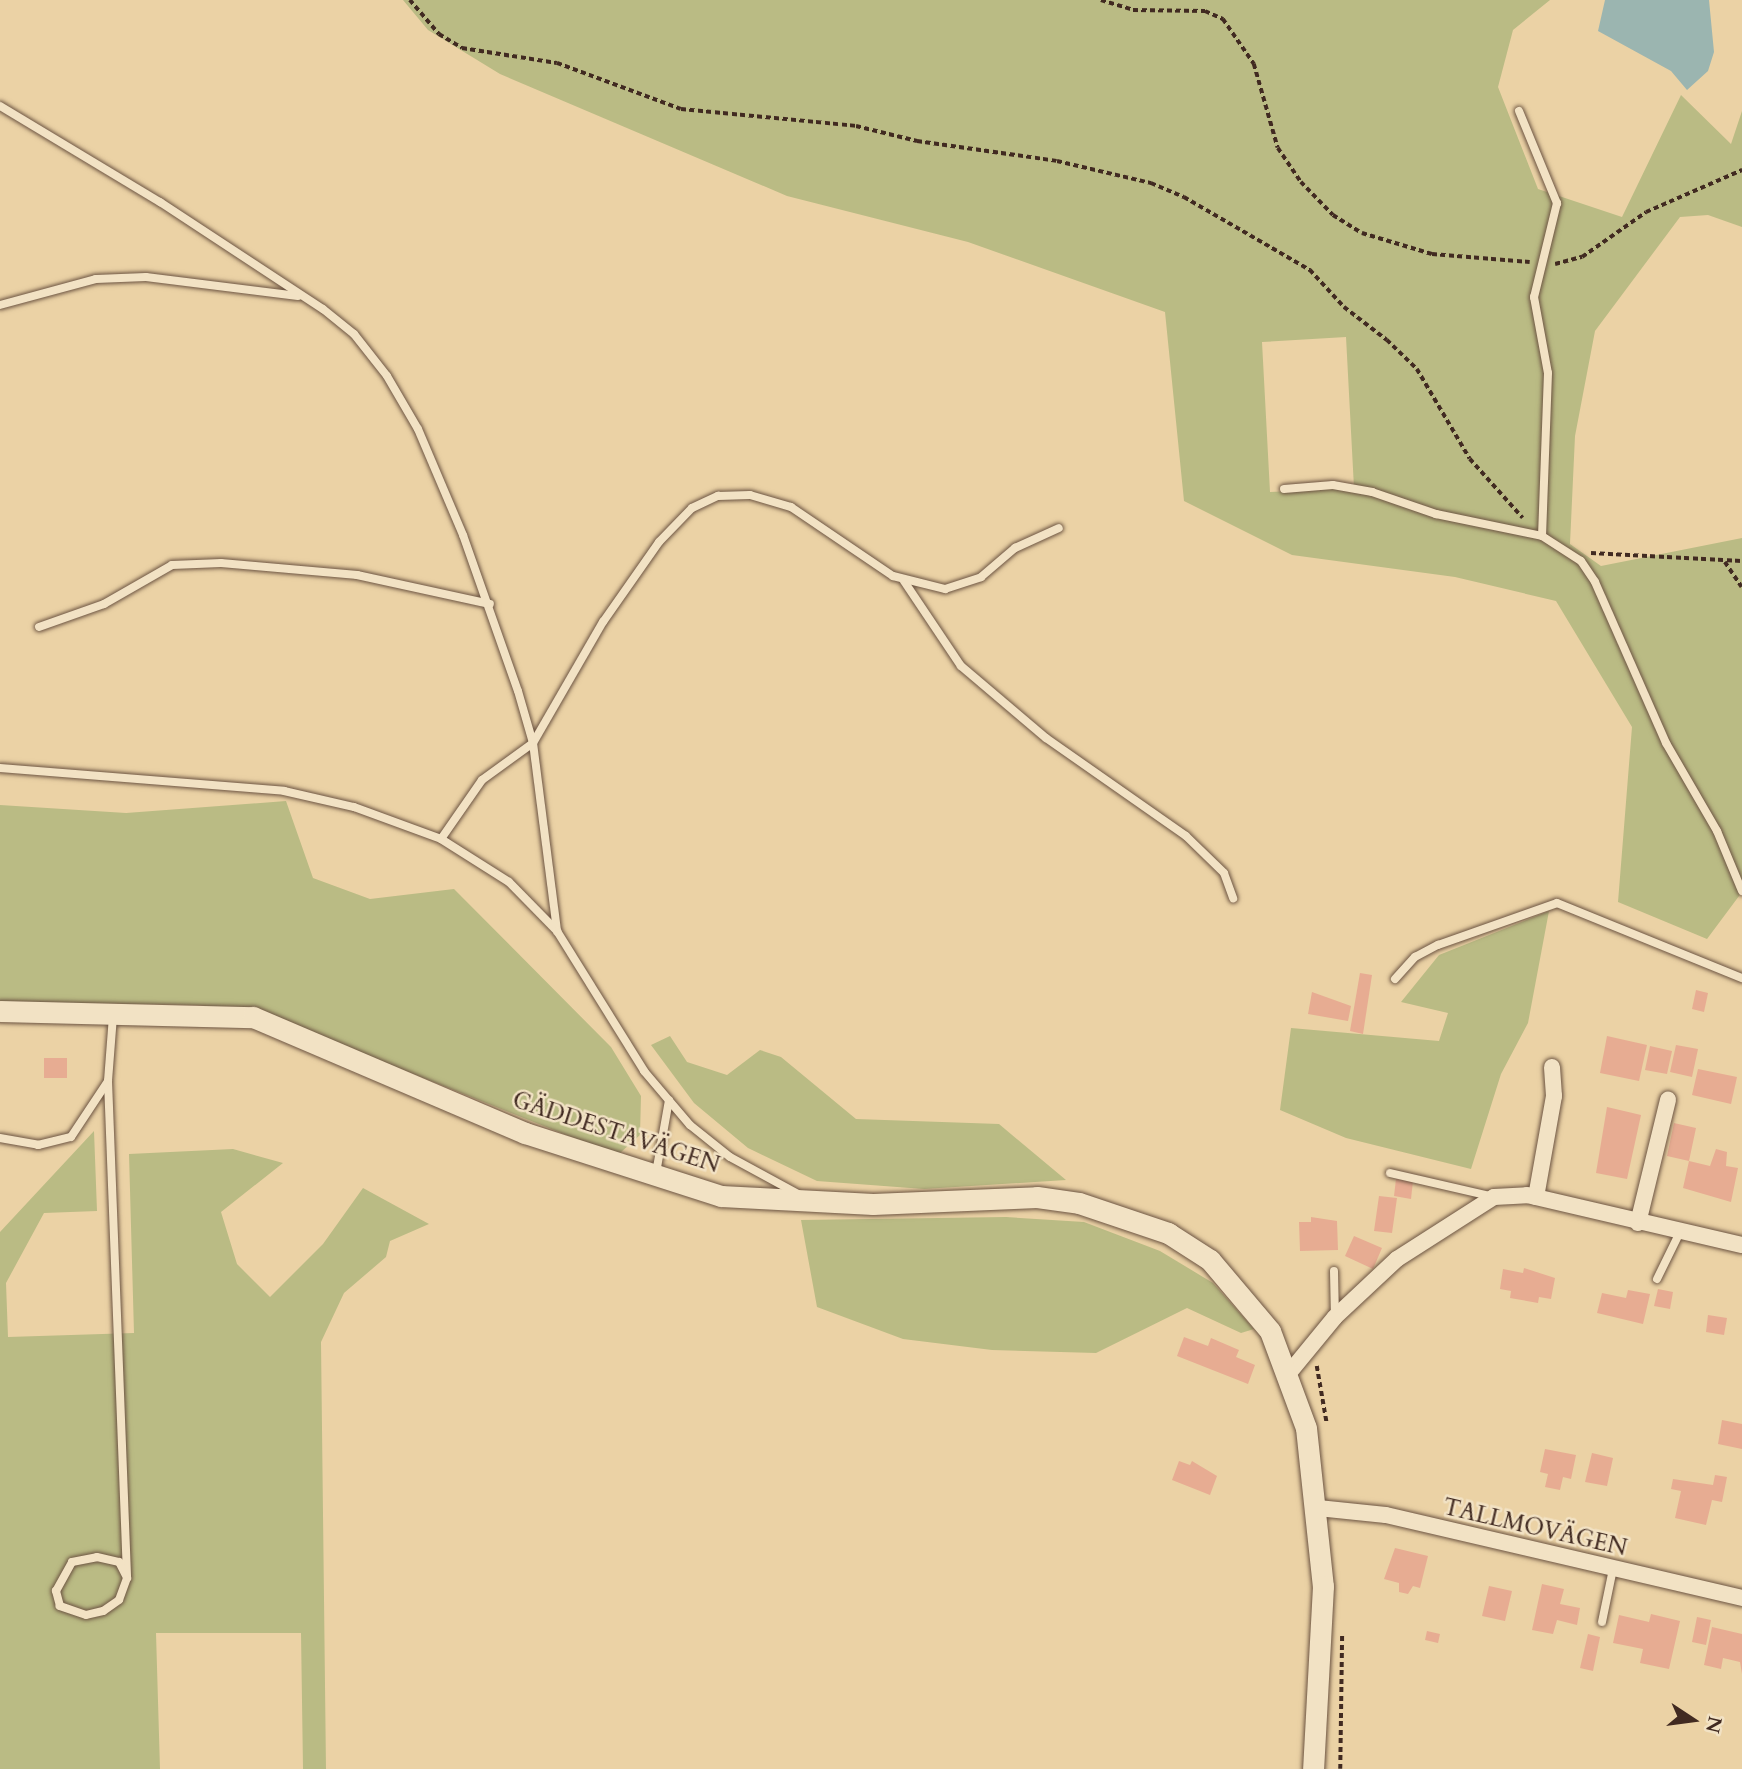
<!DOCTYPE html>
<meta charset="utf-8">
<style>
body{margin:0}
#map{position:relative;width:1742px;height:1769px;overflow:hidden;background:#ebd2a5;font-family:Cardo,serif}
div>[style]{position:absolute}
[style*='--x']{left:calc(var(--x)*1px);top:calc(var(--y)*1px);width:calc(var(--w)*1px);rotate:calc(var(--a)*1deg)}
.green>*{inset:0;background:#babb84}
.water>*{inset:0;background:#9bb5b0}
.building>*{inset:0;background:#e7ac92}
.path>*{height:3.5px;margin-top:-1.75px;transform-origin:0;background:repeating-linear-gradient(90deg,#412a21 0 5px,transparent 0 8.5px)}
.roads{filter:drop-shadow(0 0 2px #6c5442) drop-shadow(0 0 2px #6c5442)}
.service>*{height:8px;margin:-4px;padding:0 4px;transform-origin:4px;border-radius:4px;background:#f2e2c4}
.minor>*{height:16px;margin:-8px;padding:0 8px;transform-origin:8px;border-radius:8px;background:#f2e2c4}
.tertiary>*{height:21px;margin:-10.5px;padding:0 10.5px;transform-origin:10.5px;border-radius:10.5px;background:#f2e2c4}
span{translate:-50% -50%;white-space:nowrap;text-align:center;line-height:1.15;-webkit-text-stroke:5px #f2e2c4;paint-order:stroke}
.street-label{font-size:23px;color:#412a21}
.north{position:absolute;left:1658px;top:1685px;width:70px;height:70px;-webkit-text-stroke:5px #f2e2c4;paint-order:stroke;rotate:103deg;font-size:19px;font-weight:700;line-height:28px;text-align:center;color:#412a21}
.north::after{content:'';display:block;margin:auto;width:24px;height:32px;background:#412a21;clip-path:polygon(50% 0,100% 100%,50% 72%,0 100%)}
</style>
<div id="map">
<div class="green">
<i style="clip-path:polygon(evenodd,403px 0,1550px 0,1513px 30px,1498px 87px,1538px 189px,1622px 217px,1681px 95px,1731px 144px,1742px 111px,1742px 227px,1708px 215px,1680px 217px,1595px 331px,1575px 436px,1570px 544px,1601px 566px,1742px 538px,1742px 892px,1707px 939px,1618px 902px,1632px 727px,1556px 601px,1455px 577px,1292px 555px,1184px 501px,1165px 312px,968px 242px,787px 196px,500px 74px,428px 30px,403px 0,1346px 337px,1354px 488px,1270px 492px,1262px 342px,1346px 337px)"></i>
<i style="clip-path:polygon(286px 801px,313px 878px,370px 899px,454px 889px,611px 1047px,641px 1096px,640px 1135px,620px 1153px,589px 1144px,258px 1012px,197px 1005px,0 1002px,0 805px,126px 813px)"></i>
<i style="clip-path:polygon(1549px 911px,1528px 1023px,1501px 1074px,1471px 1169px,1346px 1138px,1280px 1110px,1291px 1028px,1439px 1041px,1448px 1013px,1401px 1002px,1439px 955px)"></i>
<i style="clip-path:polygon(670px 1036px,687px 1062px,727px 1075px,760px 1050px,781px 1057px,856px 1119px,999px 1124px,1066px 1180px,924px 1189px,817px 1181px,748px 1148px,694px 1103px,651px 1045px)"></i>
<i style="clip-path:polygon(94px 1131px,97px 1211px,44px 1213px,6px 1283px,8px 1337px,134px 1333px,129px 1154px,233px 1149px,283px 1163px,221px 1212px,237px 1264px,270px 1297px,323px 1244px,363px 1188px,429px 1224px,390px 1241px,386px 1257px,344px 1293px,321px 1342px,326px 1769px,303px 1769px,301px 1633px,156px 1633px,160px 1769px,0 1769px,0 1232px)"></i>
<i style="clip-path:polygon(1006px 1217px,1084px 1222px,1160px 1251px,1213px 1283px,1254px 1329px,1241px 1333px,1187px 1308px,1096px 1353px,992px 1350px,903px 1339px,817px 1307px,801px 1220px)"></i>
</div>
<div class="water">
<i style="clip-path:polygon(1605px 0,1709px 0,1714px 52px,1708px 71px,1687px 90px,1671px 71px,1598px 31px)"></i>
</div>
<div class="building">
<i style="clip-path:polygon(1360px 973px,1372px 975px,1363px 1034px,1350px 1031px)"></i>
<i style="clip-path:polygon(1696px 990px,1708px 993px,1704px 1012px,1692px 1009px)"></i>
<i style="clip-path:polygon(1312px 992px,1351px 1006px,1348px 1021px,1308px 1014px)"></i>
<i style="clip-path:polygon(1607px 1036px,1647px 1045px,1639px 1081px,1600px 1073px)"></i>
<i style="clip-path:polygon(1676px 1045px,1698px 1049px,1692px 1077px,1670px 1072px)"></i>
<i style="clip-path:polygon(1650px 1046px,1672px 1051px,1667px 1074px,1645px 1070px)"></i>
<i style="clip-path:polygon(44px 1058px,67px 1058px,67px 1078px,44px 1078px)"></i>
<i style="clip-path:polygon(1698px 1069px,1737px 1077px,1731px 1104px,1692px 1095px)"></i>
<i style="clip-path:polygon(1607px 1107px,1641px 1115px,1627px 1179px,1596px 1173px)"></i>
<i style="clip-path:polygon(1674px 1123px,1696px 1128px,1689px 1161px,1710px 1166px,1716px 1149px,1727px 1152px,1726px 1166px,1738px 1168px,1731px 1202px,1683px 1188px,1689px 1161px,1667px 1156px)"></i>
<i style="clip-path:polygon(1396px 1179px,1413px 1181px,1411px 1199px,1394px 1196px)"></i>
<i style="clip-path:polygon(1379px 1196px,1397px 1198px,1392px 1233px,1374px 1231px)"></i>
<i style="clip-path:polygon(1311px 1217px,1337px 1221px,1338px 1250px,1300px 1251px,1299px 1222px,1311px 1222px)"></i>
<i style="clip-path:polygon(1354px 1236px,1382px 1248px,1373px 1269px,1345px 1256px)"></i>
<i style="clip-path:polygon(1524px 1268px,1555px 1278px,1551px 1299px,1539px 1297px,1538px 1303px,1510px 1298px,1511px 1291px,1500px 1289px,1503px 1269px,1523px 1273px)"></i>
<i style="clip-path:polygon(1658px 1289px,1673px 1292px,1670px 1309px,1654px 1306px)"></i>
<i style="clip-path:polygon(1628px 1290px,1650px 1294px,1643px 1324px,1597px 1313px,1602px 1293px,1626px 1298px)"></i>
<i style="clip-path:polygon(1708px 1315px,1727px 1318px,1724px 1335px,1706px 1332px)"></i>
<i style="clip-path:polygon(1184px 1337px,1208px 1346px,1211px 1338px,1239px 1350px,1236px 1357px,1255px 1365px,1248px 1384px,1177px 1356px)"></i>
<i style="clip-path:polygon(1722px 1420px,1742px 1424px,1742px 1449px,1718px 1444px)"></i>
<i style="clip-path:polygon(1545px 1449px,1576px 1455px,1571px 1479px,1563px 1477px,1560px 1490px,1545px 1487px,1548px 1474px,1540px 1472px)"></i>
<i style="clip-path:polygon(1592px 1453px,1613px 1458px,1607px 1486px,1585px 1482px)"></i>
<i style="clip-path:polygon(1179px 1461px,1190px 1465px,1192px 1461px,1217px 1476px,1210px 1495px,1172px 1480px)"></i>
<i style="clip-path:polygon(1715px 1475px,1727px 1477px,1722px 1502px,1712px 1500px,1706px 1525px,1675px 1518px,1681px 1491px,1671px 1489px,1673px 1479px,1713px 1485px)"></i>
<i style="clip-path:polygon(1395px 1548px,1428px 1556px,1420px 1588px,1413px 1586px,1408px 1594px,1399px 1592px,1399px 1583px,1384px 1579px)"></i>
<i style="clip-path:polygon(1542px 1584px,1564px 1589px,1560px 1604px,1580px 1608px,1577px 1625px,1557px 1620px,1553px 1634px,1532px 1630px)"></i>
<i style="clip-path:polygon(1489px 1586px,1512px 1591px,1505px 1621px,1482px 1616px)"></i>
<i style="clip-path:polygon(1651px 1614px,1680px 1621px,1669px 1669px,1640px 1663px,1643px 1649px,1613px 1643px,1619px 1615px,1649px 1622px)"></i>
<i style="clip-path:polygon(1697px 1617px,1711px 1620px,1706px 1645px,1692px 1642px)"></i>
<i style="clip-path:polygon(1712px 1627px,1742px 1634px,1742px 1674px,1740px 1662px,1723px 1658px,1721px 1669px,1704px 1665px)"></i>
<i style="clip-path:polygon(1427px 1631px,1440px 1634px,1438px 1643px,1425px 1640px)"></i>
<i style="clip-path:polygon(1588px 1634px,1600px 1637px,1593px 1671px,1580px 1668px)"></i>
</div>
<div class="path">
<i style="--x:410;--y:0;--w:45;--a:49.5"></i>
<i style="--x:439;--y:34;--w:27;--a:31"></i>
<i style="--x:462;--y:48;--w:96;--a:9"></i>
<i style="--x:557;--y:63;--w:132;--a:20.4"></i>
<i style="--x:681;--y:109;--w:176;--a:5.5"></i>
<i style="--x:856;--y:126;--w:63;--a:13.8"></i>
<i style="--x:917;--y:141;--w:141;--a:8.1"></i>
<i style="--x:1057;--y:161;--w:97;--a:13.2"></i>
<i style="--x:1151;--y:183;--w:36;--a:23"></i>
<i style="--x:1184;--y:197;--w:146;--a:30.1"></i>
<i style="--x:1310;--y:270;--w:50;--a:47.4"></i>
<i style="--x:1344;--y:307;--w:54;--a:37.5"></i>
<i style="--x:1387;--y:340;--w:42;--a:44"></i>
<i style="--x:1417;--y:369;--w:104;--a:59.5"></i>
<i style="--x:1470;--y:459;--w:79;--a:48.1"></i>
<i style="--x:1101;--y:0;--w:34;--a:17"></i>
<i style="--x:1133;--y:10;--w:72;--a:0.8"></i>
<i style="--x:1205;--y:11;--w:20;--a:24"></i>
<i style="--x:1223;--y:19;--w:55;--a:55.4"></i>
<i style="--x:1254;--y:64;--w:87;--a:74.1"></i>
<i style="--x:1278;--y:148;--w:41;--a:55.9"></i>
<i style="--x:1301;--y:182;--w:46;--a:45.9"></i>
<i style="--x:1333;--y:215;--w:34;--a:32"></i>
<i style="--x:1362;--y:233;--w:73;--a:16.7"></i>
<i style="--x:1432;--y:254;--w:98;--a:4.7"></i>
<i style="--x:1555;--y:264;--w:28;--a:-15"></i>
<i style="--x:1582;--y:257;--w:78;--a:-35.1"></i>
<i style="--x:1646;--y:212;--w:105;--a:-23.6"></i>
<i style="--x:1591;--y:553;--w:151;--a:3"></i>
<i style="--x:1725;--y:562;--w:30;--a:56"></i>
<i style="--x:1317;--y:1366;--w:59;--a:80.2"></i>
<i style="--x:1340;--y:1769;--w:135;--a:-89.2"></i>
</div>
<div class="roads">
<div class="service">
<i style="--x:0;--y:106;--w:187;--a:31"></i>
<i style="--x:160;--y:202;--w:195;--a:33.3"></i>
<i style="--x:323;--y:309;--w:40;--a:39"></i>
<i style="--x:354;--y:334;--w:53;--a:51.8"></i>
<i style="--x:387;--y:376;--w:61;--a:59.7"></i>
<i style="--x:418;--y:429;--w:115;--a:67"></i>
<i style="--x:463;--y:535;--w:165;--a:70.6"></i>
<i style="--x:518;--y:691;--w:54;--a:73.9"></i>
<i style="--x:533;--y:743;--w:190;--a:82.7"></i>
<i style="--x:1519;--y:111;--w:100;--a:67.6"></i>
<i style="--x:1557;--y:203;--w:97;--a:103.7"></i>
<i style="--x:1534;--y:297;--w:77;--a:79.6"></i>
<i style="--x:1548;--y:373;--w:163;--a:92.1"></i>
<i style="--x:1542;--y:536;--w:46;--a:32.7"></i>
<i style="--x:1581;--y:561;--w:25;--a:56"></i>
<i style="--x:1595;--y:582;--w:176;--a:66.2"></i>
<i style="--x:1666;--y:743;--w:102;--a:59.9"></i>
<i style="--x:1717;--y:831;--w:65;--a:67.4"></i>
<i style="--x:0;--y:305;--w:99;--a:-15.2"></i>
<i style="--x:96;--y:279;--w:50;--a:-2.3"></i>
<i style="--x:146;--y:277;--w:153;--a:7.1"></i>
<i style="--x:1284;--y:489;--w:49;--a:-4.7"></i>
<i style="--x:1333;--y:485;--w:40;--a:10"></i>
<i style="--x:1372;--y:492;--w:68;--a:19"></i>
<i style="--x:1436;--y:514;--w:108;--a:11.7"></i>
<i style="--x:904;--y:581;--w:102;--a:56.2"></i>
<i style="--x:961;--y:666;--w:111;--a:40.3"></i>
<i style="--x:1046;--y:738;--w:171;--a:35"></i>
<i style="--x:1186;--y:836;--w:53;--a:44.2"></i>
<i style="--x:1224;--y:873;--w:27;--a:70"></i>
<i style="--x:39;--y:627;--w:69;--a:-19.5"></i>
<i style="--x:104;--y:604;--w:78;--a:-29.8"></i>
<i style="--x:172;--y:565;--w:49;--a:-2.3"></i>
<i style="--x:221;--y:563;--w:137;--a:5"></i>
<i style="--x:357;--y:575;--w:136;--a:12.3"></i>
<i style="--x:0;--y:768;--w:285;--a:4.6"></i>
<i style="--x:284;--y:791;--w:72;--a:12.9"></i>
<i style="--x:354;--y:807;--w:93;--a:20.2"></i>
<i style="--x:441;--y:839;--w:80;--a:32.3"></i>
<i style="--x:509;--y:882;--w:69;--a:45.6"></i>
<i style="--x:557;--y:931;--w:165;--a:58.1"></i>
<i style="--x:644;--y:1071;--w:71;--a:49.6"></i>
<i style="--x:690;--y:1125;--w:51;--a:38.7"></i>
<i style="--x:730;--y:1157;--w:77;--a:28.6"></i>
<i style="--x:441;--y:839;--w:72;--a:-55.2"></i>
<i style="--x:482;--y:780;--w:63;--a:-36"></i>
<i style="--x:533;--y:743;--w:140;--a:-60"></i>
<i style="--x:603;--y:622;--w:98;--a:-55"></i>
<i style="--x:659;--y:542;--w:47;--a:-45.9"></i>
<i style="--x:692;--y:508;--w:29;--a:-25"></i>
<i style="--x:718;--y:496;--w:32;--a:-2"></i>
<i style="--x:750;--y:495;--w:43;--a:16.3"></i>
<i style="--x:791;--y:507;--w:123;--a:34.1"></i>
<i style="--x:893;--y:576;--w:54;--a:14"></i>
<i style="--x:945;--y:589;--w:38;--a:-18"></i>
<i style="--x:981;--y:577;--w:45;--a:-40.5"></i>
<i style="--x:1015;--y:548;--w:48;--a:-24.4"></i>
<i style="--x:1395;--y:979;--w:30;--a:-48"></i>
<i style="--x:1415;--y:957;--w:26;--a:-28"></i>
<i style="--x:1438;--y:945;--w:126;--a:-19.4"></i>
<i style="--x:1557;--y:903;--w:200;--a:22.1"></i>
<i style="--x:113;--y:1016;--w:65;--a:94.4"></i>
<i style="--x:108;--y:1081;--w:497;--a:87.8"></i>
<i style="--x:127;--y:1578;--w:23;--a:110"></i>
<i style="--x:119;--y:1600;--w:19;--a:145"></i>
<i style="--x:103;--y:1611;--w:17;--a:167"></i>
<i style="--x:86;--y:1615;--w:28;--a:-161"></i>
<i style="--x:60;--y:1606;--w:16;--a:-105"></i>
<i style="--x:56;--y:1591;--w:33;--a:-61"></i>
<i style="--x:72;--y:1562;--w:25;--a:-11"></i>
<i style="--x:97;--y:1557;--w:23;--a:13"></i>
<i style="--x:119;--y:1562;--w:18;--a:63"></i>
<i style="--x:0;--y:1138;--w:39;--a:10"></i>
<i style="--x:38;--y:1145;--w:34;--a:-14"></i>
<i style="--x:71;--y:1137;--w:67;--a:-56.5"></i>
<i style="--x:656;--y:1173;--w:74;--a:-79.9"></i>
<i style="--x:1390;--y:1173;--w:107;--a:13"></i>
<i style="--x:1334;--y:1271;--w:46;--a:88.8"></i>
<i style="--x:1657;--y:1279;--w:52;--a:-63.9"></i>
<i style="--x:1602;--y:1622;--w:54;--a:-78.3"></i>
</div>
<div class="minor">
<i style="--x:1536;--y:1197;--w:103;--a:-79.9"></i>
<i style="--x:1554;--y:1096;--w:29;--a:-94"></i>
<i style="--x:1638;--y:1223;--w:127;--a:-76.3"></i>
<i style="--x:1289;--y:1373;--w:72;--a:-50.6"></i>
<i style="--x:1335;--y:1317;--w:85;--a:-43.1"></i>
<i style="--x:1397;--y:1259;--w:115;--a:-32.6"></i>
<i style="--x:1494;--y:1197;--w:33;--a:-3"></i>
<i style="--x:1527;--y:1195;--w:221;--a:13.1"></i>
<i style="--x:1318;--y:1508;--w:68;--a:5.9"></i>
<i style="--x:1386;--y:1515;--w:366;--a:13.1"></i>
</div>
<div class="tertiary">
<i style="--x:0;--y:1011;--w:253;--a:1.4"></i>
<i style="--x:253;--y:1017;--w:296;--a:23.1"></i>
<i style="--x:525;--y:1133;--w:206;--a:17.8"></i>
<i style="--x:721;--y:1196;--w:152;--a:3"></i>
<i style="--x:873;--y:1204;--w:164;--a:-2.4"></i>
<i style="--x:1037;--y:1197;--w:42;--a:8.1"></i>
<i style="--x:1079;--y:1203;--w:94;--a:18.6"></i>
<i style="--x:1168;--y:1233;--w:50;--a:32.7"></i>
<i style="--x:1210;--y:1260;--w:93;--a:49.8"></i>
<i style="--x:1270;--y:1331;--w:103;--a:69.6"></i>
<i style="--x:1306;--y:1428;--w:159;--a:83.9"></i>
<i style="--x:1323;--y:1586;--w:183;--a:93.1"></i>
</div>
</div>
<div class="street-label">
<span style="left:616px;top:1133px;rotate:18deg">GÄDDESTAVÄGEN</span>
<span style="left:1535px;top:1528px;rotate:13deg">TALLMOVÄGEN</span>
</div>
<div class="north">N</div>
</div>
